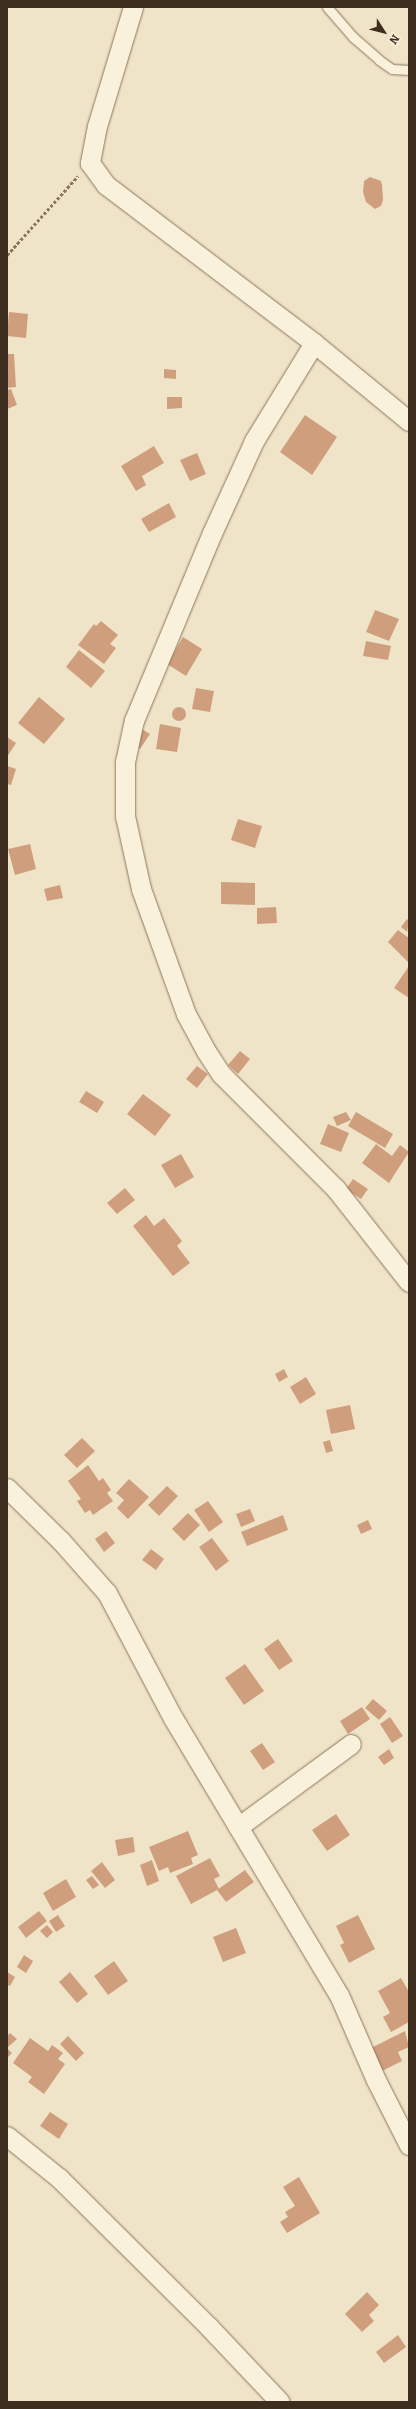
<!DOCTYPE html>
<style>
body{margin:0}
#map{position:relative;width:416px;height:2409px;overflow:hidden;background:#f0e4c8;font-family:Bitter,serif}
div>[style]{position:absolute}
[style*='--x']{left:calc(var(--x)*1px);top:calc(var(--y)*1px);width:calc(var(--w)*1px);rotate:calc(var(--a)*1deg)}
.building>*{inset:0;background:#cf9f7d}
.round{border-radius:50%}
.path>*{height:2.5px;margin-top:-1.25px;transform-origin:0;background:repeating-linear-gradient(90deg,#8d765c 0 3px,transparent 0 5px)}
.roads{filter:drop-shadow(0 0 1px #8d765c) drop-shadow(0 0 1px #8d765c)}
.lane>*{height:9px;margin:-4.5px;padding:0 4.5px;transform-origin:4.5px;border-radius:4.5px;background:#faf1dc}
.street>*{height:19px;margin:-9.5px;padding:0 9.5px;transform-origin:9.5px;border-radius:9.5px;background:#faf1dc}
span{translate:-50% -50%;white-space:nowrap;text-align:center;line-height:1.15;-webkit-text-stroke:3px #f7eed8;paint-order:stroke}
.frame{position:absolute;inset:0;border:8px solid #3d2e20;pointer-events:none}
.north{position:absolute;left:364px;top:12px;width:40px;height:40px;-webkit-text-stroke:3px #f7eed8;paint-order:stroke;rotate:126deg;font-size:11px;font-weight:700;line-height:16px;text-align:center;color:#3d2e20}
.north::after{content:'';display:block;margin:auto;width:14px;height:18px;background:#3d2e20;clip-path:polygon(50% 0,100% 100%,50% 72%,0 100%)}
</style>
<div id="map">
<div class="building">
<i style="clip-path:polygon(370px 177px,381px 181px,382px 185px,383px 200px,381px 206px,375px 209px,366px 202px,363px 192px,364px 181px)"></i>
<i style="clip-path:polygon(9px 312px,28px 314px,26px 338px,7px 336px)"></i>
<i style="clip-path:polygon(7px 354px,14px 354px,16px 387px,7px 388px)"></i>
<i style="clip-path:polygon(164px 369px,176px 370px,176px 379px,164px 378px)"></i>
<i style="clip-path:polygon(11px 389px,17px 405px,7px 409px,7px 390px)"></i>
<i style="clip-path:polygon(167px 397px,182px 397px,182px 408px,167px 409px)"></i>
<i style="clip-path:polygon(305px 415px,337px 437px,312px 475px,280px 452px)"></i>
<i style="clip-path:polygon(154px 446px,164px 463px,142px 476px,146px 485px,136px 491px,121px 466px)"></i>
<i style="clip-path:polygon(197px 453px,206px 474px,190px 481px,180px 460px)"></i>
<i style="clip-path:polygon(169px 503px,176px 517px,149px 532px,141px 519px)"></i>
<i style="clip-path:polygon(375px 610px,399px 619px,389px 641px,366px 632px)"></i>
<i style="clip-path:polygon(101px 621px,118px 635px,110px 644px,116px 648px,104px 664px,78px 645px,94px 624px,96px 626px)"></i>
<i style="clip-path:polygon(183px 637px,202px 649px,186px 676px,167px 664px)"></i>
<i style="clip-path:polygon(366px 641px,391px 646px,388px 660px,363px 656px)"></i>
<i style="clip-path:polygon(79px 650px,105px 671px,91px 688px,66px 667px)"></i>
<i style="clip-path:polygon(196px 688px,214px 691px,210px 712px,192px 709px)"></i>
<i style="clip-path:polygon(39px 697px,65px 719px,44px 744px,18px 723px)"></i>
<i class="round" style="left:172px;top:707px;width:14px;height:14px"></i>
<i style="clip-path:polygon(160px 724px,181px 728px,177px 752px,156px 749px)"></i>
<i style="clip-path:polygon(140px 728px,150px 734px,140px 749px,131px 743px)"></i>
<i style="clip-path:polygon(7px 737px,16px 743px,7px 757px)"></i>
<i style="clip-path:polygon(7px 766px,16px 769px,11px 785px,7px 784px)"></i>
<i style="clip-path:polygon(238px 819px,262px 826px,255px 848px,231px 840px)"></i>
<i style="clip-path:polygon(30px 844px,36px 869px,15px 875px,8px 849px)"></i>
<i style="clip-path:polygon(221px 882px,255px 883px,255px 905px,221px 904px)"></i>
<i style="clip-path:polygon(60px 885px,63px 898px,47px 901px,44px 889px)"></i>
<i style="clip-path:polygon(276px 907px,277px 923px,257px 924px,257px 908px)"></i>
<i style="clip-path:polygon(407px 919px,409px 921px,407px 932px,401px 927px)"></i>
<i style="clip-path:polygon(398px 930px,409px 938px,408px 962px,388px 942px)"></i>
<i style="clip-path:polygon(409px 966px,409px 998px,394px 988px)"></i>
<i style="clip-path:polygon(240px 1051px,250px 1059px,238px 1074px,228px 1065px)"></i>
<i style="clip-path:polygon(197px 1066px,208px 1074px,197px 1088px,186px 1079px)"></i>
<i style="clip-path:polygon(86px 1091px,104px 1102px,97px 1113px,79px 1102px)"></i>
<i style="clip-path:polygon(143px 1094px,171px 1115px,155px 1136px,127px 1114px)"></i>
<i style="clip-path:polygon(346px 1112px,351px 1120px,337px 1126px,333px 1117px)"></i>
<i style="clip-path:polygon(356px 1112px,393px 1134px,385px 1148px,348px 1126px)"></i>
<i style="clip-path:polygon(328px 1124px,349px 1133px,341px 1152px,320px 1144px)"></i>
<i style="clip-path:polygon(376px 1144px,392px 1156px,400px 1145px,409px 1152px,389px 1183px,362px 1163px)"></i>
<i style="clip-path:polygon(181px 1154px,194px 1177px,175px 1188px,161px 1165px)"></i>
<i style="clip-path:polygon(353px 1179px,368px 1189px,361px 1199px,346px 1189px)"></i>
<i style="clip-path:polygon(125px 1188px,135px 1200px,117px 1214px,107px 1203px)"></i>
<i style="clip-path:polygon(146px 1215px,154px 1226px,164px 1218px,182px 1241px,177px 1246px,190px 1263px,173px 1276px,133px 1226px)"></i>
<i style="clip-path:polygon(284px 1369px,288px 1377px,279px 1382px,275px 1374px)"></i>
<i style="clip-path:polygon(306px 1377px,316px 1394px,300px 1404px,290px 1387px)"></i>
<i style="clip-path:polygon(350px 1405px,355px 1429px,331px 1434px,326px 1410px)"></i>
<i style="clip-path:polygon(82px 1438px,95px 1451px,77px 1468px,64px 1455px)"></i>
<i style="clip-path:polygon(330px 1440px,333px 1451px,326px 1453px,323px 1442px)"></i>
<i style="clip-path:polygon(88px 1465px,99px 1481px,103px 1478px,111px 1490px,107px 1493px,113px 1501px,93px 1515px,90px 1510px,85px 1513px,77px 1501px,81px 1499px,68px 1481px)"></i>
<i style="clip-path:polygon(129px 1479px,149px 1497px,128px 1519px,117px 1508px,124px 1500px,116px 1493px)"></i>
<i style="clip-path:polygon(167px 1486px,178px 1496px,159px 1516px,148px 1505px)"></i>
<i style="clip-path:polygon(208px 1501px,223px 1522px,209px 1532px,194px 1510px)"></i>
<i style="clip-path:polygon(250px 1509px,255px 1521px,241px 1527px,236px 1514px)"></i>
<i style="clip-path:polygon(188px 1513px,200px 1525px,184px 1541px,172px 1529px)"></i>
<i style="clip-path:polygon(283px 1515px,288px 1530px,247px 1546px,241px 1532px)"></i>
<i style="clip-path:polygon(368px 1520px,372px 1529px,361px 1534px,357px 1525px)"></i>
<i style="clip-path:polygon(106px 1531px,115px 1543px,104px 1552px,95px 1539px)"></i>
<i style="clip-path:polygon(212px 1538px,229px 1561px,216px 1571px,199px 1547px)"></i>
<i style="clip-path:polygon(151px 1549px,164px 1559px,156px 1570px,142px 1560px)"></i>
<i style="clip-path:polygon(278px 1639px,293px 1661px,279px 1670px,264px 1649px)"></i>
<i style="clip-path:polygon(245px 1664px,264px 1691px,244px 1705px,225px 1678px)"></i>
<i style="clip-path:polygon(373px 1699px,387px 1711px,379px 1720px,365px 1708px)"></i>
<i style="clip-path:polygon(362px 1707px,370px 1719px,348px 1734px,340px 1721px)"></i>
<i style="clip-path:polygon(390px 1717px,403px 1736px,392px 1743px,380px 1724px)"></i>
<i style="clip-path:polygon(262px 1743px,275px 1762px,263px 1770px,250px 1751px)"></i>
<i style="clip-path:polygon(389px 1749px,394px 1758px,384px 1765px,378px 1757px)"></i>
<i style="clip-path:polygon(336px 1814px,350px 1835px,327px 1851px,312px 1830px)"></i>
<i style="clip-path:polygon(188px 1831px,198px 1855px,191px 1858px,193px 1864px,170px 1873px,168px 1867px,159px 1871px,149px 1847px)"></i>
<i style="clip-path:polygon(133px 1837px,135px 1852px,118px 1856px,115px 1840px)"></i>
<i style="clip-path:polygon(210px 1858px,220px 1876px,214px 1879px,219px 1889px,191px 1904px,176px 1876px)"></i>
<i style="clip-path:polygon(152px 1860px,159px 1881px,147px 1886px,140px 1865px)"></i>
<i style="clip-path:polygon(102px 1862px,115px 1880px,105px 1888px,91px 1871px)"></i>
<i style="clip-path:polygon(245px 1870px,254px 1882px,226px 1902px,217px 1890px)"></i>
<i style="clip-path:polygon(92px 1876px,99px 1885px,93px 1889px,86px 1880px)"></i>
<i style="clip-path:polygon(66px 1879px,76px 1897px,53px 1911px,43px 1893px)"></i>
<i style="clip-path:polygon(39px 1911px,47px 1921px,26px 1938px,18px 1927px)"></i>
<i style="clip-path:polygon(58px 1915px,65px 1926px,56px 1932px,49px 1921px)"></i>
<i style="clip-path:polygon(358px 1915px,375px 1949px,349px 1963px,340px 1945px,344px 1943px,336px 1926px)"></i>
<i style="clip-path:polygon(47px 1925px,53px 1932px,47px 1938px,40px 1931px)"></i>
<i style="clip-path:polygon(236px 1928px,246px 1953px,223px 1962px,213px 1937px)"></i>
<i style="clip-path:polygon(24px 1955px,33px 1961px,26px 1973px,17px 1967px)"></i>
<i style="clip-path:polygon(114px 1961px,128px 1981px,108px 1995px,94px 1976px)"></i>
<i style="clip-path:polygon(7px 1972px,15px 1977px,10px 1986px,7px 1985px)"></i>
<i style="clip-path:polygon(70px 1972px,88px 1994px,77px 2003px,59px 1982px)"></i>
<i style="clip-path:polygon(401px 1978px,409px 1992px,409px 2022px,391px 2032px,383px 2017px,390px 2013px,378px 1991px)"></i>
<i style="clip-path:polygon(405px 2031px,409px 2047px,398px 2052px,402px 2061px,382px 2071px,371px 2048px)"></i>
<i style="clip-path:polygon(10px 2033px,17px 2039px,7px 2048px,12px 2053px,7px 2058px,7px 2036px)"></i>
<i style="clip-path:polygon(68px 2036px,84px 2053px,76px 2061px,60px 2044px)"></i>
<i style="clip-path:polygon(30px 2038px,48px 2051px,52px 2045px,63px 2053px,58px 2059px,65px 2064px,44px 2094px,28px 2082px,32px 2077px,13px 2063px)"></i>
<i style="clip-path:polygon(50px 2112px,68px 2124px,59px 2139px,40px 2126px)"></i>
<i style="clip-path:polygon(299px 2177px,320px 2213px,287px 2233px,280px 2222px,288px 2217px,285px 2212px,295px 2206px,283px 2187px)"></i>
<i style="clip-path:polygon(367px 2292px,379px 2305px,369px 2315px,374px 2321px,362px 2332px,345px 2314px)"></i>
<i style="clip-path:polygon(398px 2335px,406px 2347px,384px 2363px,376px 2352px)"></i>
</div>
<div class="path">
<i style="--x:7;--y:255;--w:106;--a:-48.1"></i>
</div>
<div class="roads">
<div class="lane">
<i style="--x:327;--y:7;--w:40;--a:49"></i>
<i style="--x:353;--y:37;--w:35;--a:41"></i>
<i style="--x:379;--y:60;--w:16;--a:35"></i>
<i style="--x:392;--y:69;--w:17;--a:3"></i>
</div>
<div class="street">
<i style="--x:133;--y:7;--w:124;--a:106.8"></i>
<i style="--x:97;--y:126;--w:38;--a:101"></i>
<i style="--x:90;--y:163;--w:27;--a:54"></i>
<i style="--x:106;--y:185;--w:261;--a:37.2"></i>
<i style="--x:314;--y:343;--w:123;--a:39.4"></i>
<i style="--x:314;--y:343;--w:115;--a:121.5"></i>
<i style="--x:254;--y:441;--w:101;--a:114.5"></i>
<i style="--x:212;--y:533;--w:203;--a:112.6"></i>
<i style="--x:134;--y:720;--w:43;--a:102.1"></i>
<i style="--x:125;--y:762;--w:54;--a:90"></i>
<i style="--x:125;--y:816;--w:75;--a:77.6"></i>
<i style="--x:141;--y:889;--w:133;--a:70.2"></i>
<i style="--x:186;--y:1014;--w:42;--a:61.6"></i>
<i style="--x:206;--y:1051;--w:27;--a:57"></i>
<i style="--x:221;--y:1074;--w:163;--a:45"></i>
<i style="--x:336;--y:1189;--w:118;--a:51.9"></i>
<i style="--x:7;--y:1488;--w:76;--a:44.5"></i>
<i style="--x:61;--y:1541;--w:69;--a:48.5"></i>
<i style="--x:107;--y:1593;--w:141;--a:62.2"></i>
<i style="--x:173;--y:1718;--w:323;--a:59.1"></i>
<i style="--x:339;--y:1995;--w:93;--a:66.5"></i>
<i style="--x:376;--y:2080;--w:73;--a:63.1"></i>
<i style="--x:238;--y:1827;--w:140;--a:-36.3"></i>
<i style="--x:7;--y:2136;--w:67;--a:38.9"></i>
<i style="--x:59;--y:2178;--w:211;--a:44.8"></i>
<i style="--x:209;--y:2327;--w:103;--a:46.6"></i>
</div>
</div>
<div class="frame"></div>
<div class="north">N</div>
</div>
